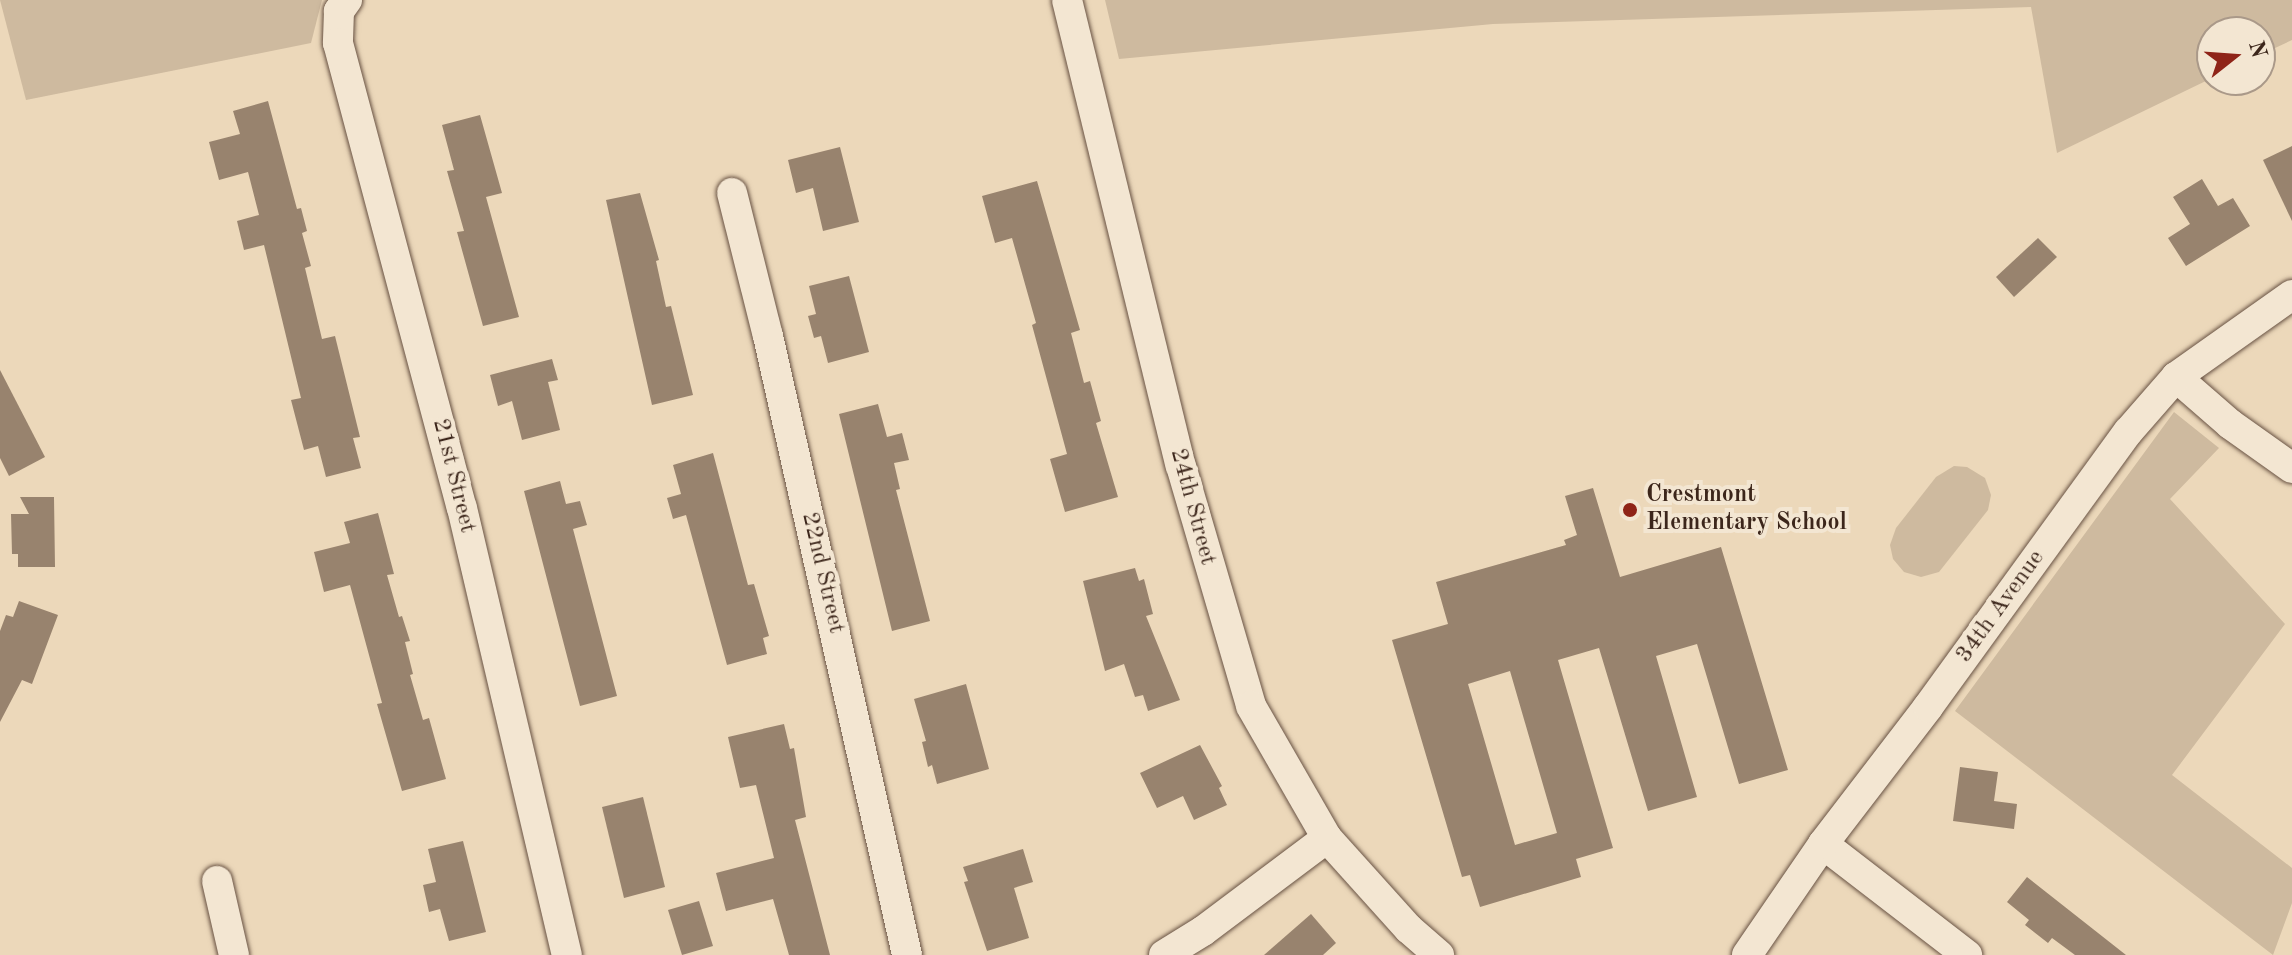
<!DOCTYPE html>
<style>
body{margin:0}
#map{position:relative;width:2292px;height:955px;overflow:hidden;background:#ecd8ba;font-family:"Old Standard TT",serif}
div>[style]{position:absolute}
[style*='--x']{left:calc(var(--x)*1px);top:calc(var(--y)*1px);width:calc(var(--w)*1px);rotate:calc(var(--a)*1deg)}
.green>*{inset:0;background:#ceba9f}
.building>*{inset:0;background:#98836e}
.roads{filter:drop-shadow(0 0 2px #685243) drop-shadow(0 0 2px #685243)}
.street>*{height:30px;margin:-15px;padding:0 15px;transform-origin:15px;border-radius:15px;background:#f3e6d2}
.dots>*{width:22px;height:22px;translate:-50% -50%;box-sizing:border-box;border:4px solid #f3e6d2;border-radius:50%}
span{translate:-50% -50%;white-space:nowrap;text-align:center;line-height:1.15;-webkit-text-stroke:8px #f3e6d2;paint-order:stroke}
.street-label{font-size:24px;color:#3c261b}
.poi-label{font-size:24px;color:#3c261b;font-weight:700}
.left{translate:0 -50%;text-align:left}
.north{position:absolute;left:2196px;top:16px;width:80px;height:80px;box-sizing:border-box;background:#f3e6d2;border:2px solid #aa9989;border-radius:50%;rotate:73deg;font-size:22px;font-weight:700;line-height:32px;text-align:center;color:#3c261b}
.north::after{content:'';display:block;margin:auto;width:28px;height:36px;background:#8f2418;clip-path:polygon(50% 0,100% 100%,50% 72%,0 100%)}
</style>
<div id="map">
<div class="green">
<i style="clip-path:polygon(0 0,322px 0,311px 43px,26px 100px)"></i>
<i style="clip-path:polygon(1105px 0,2292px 0,2292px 40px,2260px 55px,2260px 32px,2212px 32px,2212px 78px,2057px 153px,2031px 7px,1493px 24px,1119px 59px)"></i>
<i style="clip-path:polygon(2174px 412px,2219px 448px,2170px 499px,2285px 624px,2172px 775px,2292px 868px,2292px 903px,2273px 955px,1955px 711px)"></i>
<i style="clip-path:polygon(1954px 466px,1967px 467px,1985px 478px,1991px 495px,1988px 510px,1939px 572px,1921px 577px,1904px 572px,1893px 559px,1890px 545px,1896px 528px,1936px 477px)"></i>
</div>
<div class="building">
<i style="clip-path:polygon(268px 101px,297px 209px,301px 208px,307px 231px,302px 233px,311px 266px,305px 268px,322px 339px,335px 336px,360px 437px,353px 438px,361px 468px,326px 477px,318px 446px,304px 450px,291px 400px,301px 398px,264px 245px,244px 250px,237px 221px,259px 215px,248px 172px,219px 180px,209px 142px,240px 134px,233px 111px)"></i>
<i style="clip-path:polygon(480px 115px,502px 193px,486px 197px,519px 317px,483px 326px,457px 232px,464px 231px,447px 171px,454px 170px,442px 125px)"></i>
<i style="clip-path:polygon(2292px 146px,2292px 221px,2263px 160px)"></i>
<i style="clip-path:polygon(840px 147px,859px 222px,823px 231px,813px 188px,796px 193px,788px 160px)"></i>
<i style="clip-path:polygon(2202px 179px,2218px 206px,2233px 198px,2250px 226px,2186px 266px,2168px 238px,2190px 224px,2173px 197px)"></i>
<i style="clip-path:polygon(1037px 181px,1080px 330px,1071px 333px,1084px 383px,1090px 381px,1101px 421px,1096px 423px,1118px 497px,1065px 512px,1050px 459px,1067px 454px,1032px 325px,1036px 323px,1012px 238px,995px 243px,982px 196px)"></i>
<i style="clip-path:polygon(640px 193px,659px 260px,656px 261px,666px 307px,671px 306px,693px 395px,652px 405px,606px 200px)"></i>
<i style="clip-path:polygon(2038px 238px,2057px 257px,2014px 297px,1996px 277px)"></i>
<i style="clip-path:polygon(849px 276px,869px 352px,828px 363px,821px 336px,814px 338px,808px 316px,816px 314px,809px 286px)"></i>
<i style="clip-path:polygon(552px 359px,558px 380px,548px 382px,560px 430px,522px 440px,512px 401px,498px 406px,490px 375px)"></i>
<i style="clip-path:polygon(0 370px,45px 457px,9px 476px,0 458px)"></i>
<i style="clip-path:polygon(878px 404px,887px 437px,902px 433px,909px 460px,894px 463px,900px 489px,896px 490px,930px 621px,892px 631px,839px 414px)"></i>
<i style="clip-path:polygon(713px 453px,748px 585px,754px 584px,769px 636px,763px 638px,767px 654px,727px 665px,686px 515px,673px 519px,667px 498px,681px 494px,673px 465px)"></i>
<i style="clip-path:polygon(560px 481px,566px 504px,580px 501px,587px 525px,573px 529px,617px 696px,580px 706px,524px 491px)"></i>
<i style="clip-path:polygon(evenodd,1593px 488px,1620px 577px,1721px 547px,1788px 770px,1739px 784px,1697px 644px,1656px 656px,1697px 797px,1648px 811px,1599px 648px,1558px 660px,1613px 848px,1576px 859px,1581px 877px,1480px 907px,1470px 875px,1462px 877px,1392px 640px,1448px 624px,1436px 582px,1566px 545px,1564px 540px,1577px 535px,1565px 496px,1593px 488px,1510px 671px,1557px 833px,1515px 845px,1468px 684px,1510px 671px)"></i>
<i style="clip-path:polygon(20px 497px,54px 497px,55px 567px,18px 567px,18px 554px,12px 554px,11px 514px,29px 514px)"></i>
<i style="clip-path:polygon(378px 513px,394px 574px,387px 575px,399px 617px,402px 616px,410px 641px,405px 642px,413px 674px,410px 675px,423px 720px,429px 718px,446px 779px,402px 791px,377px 704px,382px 703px,350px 585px,324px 592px,314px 552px,350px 543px,344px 522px)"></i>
<i style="clip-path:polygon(1135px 568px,1139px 581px,1144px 579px,1153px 614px,1146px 616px,1180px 700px,1148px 711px,1143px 695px,1135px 697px,1124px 664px,1105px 671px,1083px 581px)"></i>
<i style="clip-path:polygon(19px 601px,58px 615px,32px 684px,22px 680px,0 722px,0 631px,6px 615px,13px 617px)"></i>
<i style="clip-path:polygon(966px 684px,989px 769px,937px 784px,932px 765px,928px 767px,922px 742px,926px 741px,914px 699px)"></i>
<i style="clip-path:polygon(784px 724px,790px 749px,794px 748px,806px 817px,795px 820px,830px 955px,789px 955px,773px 899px,726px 911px,716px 873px,774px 858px,756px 785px,740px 788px,728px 737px)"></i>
<i style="clip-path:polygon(1200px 745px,1222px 786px,1219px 788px,1227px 805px,1194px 820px,1183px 796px,1157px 808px,1140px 773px)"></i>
<i style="clip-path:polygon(1960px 767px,1998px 772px,1994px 801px,2017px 804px,2014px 829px,1953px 821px)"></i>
<i style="clip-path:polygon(643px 797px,665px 887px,624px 898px,602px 807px)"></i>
<i style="clip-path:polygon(463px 841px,486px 932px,449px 941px,440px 909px,429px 912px,423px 885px,436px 882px,428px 849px)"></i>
<i style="clip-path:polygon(1023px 849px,1033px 882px,1014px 888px,1029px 938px,987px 951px,964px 882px,968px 881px,963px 867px)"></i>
<i style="clip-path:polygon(2027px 877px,2126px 955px,2075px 955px,2052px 938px,2048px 943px,2025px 925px,2029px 920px,2007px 902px)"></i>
<i style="clip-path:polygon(699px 901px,713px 946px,682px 955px,668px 910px)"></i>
<i style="clip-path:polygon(1311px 914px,1336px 943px,1323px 955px,1264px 955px)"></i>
</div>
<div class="roads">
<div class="street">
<i style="--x:347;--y:0;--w:14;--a:126"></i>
<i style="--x:339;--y:11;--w:32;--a:92"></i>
<i style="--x:338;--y:43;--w:481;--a:75.1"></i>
<i style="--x:462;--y:508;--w:459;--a:76.8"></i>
<i style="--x:1067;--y:0;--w:480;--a:76.3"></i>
<i style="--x:1181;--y:466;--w:250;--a:73.7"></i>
<i style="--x:1251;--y:706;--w:152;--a:60.1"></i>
<i style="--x:1327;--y:838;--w:122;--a:48"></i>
<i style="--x:1409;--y:929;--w:40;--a:41"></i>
<i style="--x:732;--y:193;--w:147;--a:75.9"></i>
<i style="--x:768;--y:336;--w:634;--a:77.34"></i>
<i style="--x:2176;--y:377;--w:72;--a:41"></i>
<i style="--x:2230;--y:424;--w:76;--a:35.4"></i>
<i style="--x:1823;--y:844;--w:182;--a:37.6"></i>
<i style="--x:217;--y:881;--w:76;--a:77.1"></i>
<i style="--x:1164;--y:955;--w:46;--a:-31.6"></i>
<i style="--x:1203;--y:931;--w:155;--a:-36.9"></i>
<i style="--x:1747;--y:955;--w:135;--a:-55.6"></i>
<i style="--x:1823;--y:844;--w:173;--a:-52.5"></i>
<i style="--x:1928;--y:707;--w:340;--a:-54"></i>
<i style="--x:2128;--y:432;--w:73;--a:-48.9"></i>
<i style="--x:2176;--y:377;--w:142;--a:-35.3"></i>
</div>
</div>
<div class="dots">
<i style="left:1630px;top:510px;background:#8f2418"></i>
</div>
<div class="street-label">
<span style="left:453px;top:476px;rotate:76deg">21st Street</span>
<span style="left:1192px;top:507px;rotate:75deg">24th Street</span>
<span style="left:822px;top:573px;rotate:77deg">22nd Street</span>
<span style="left:2001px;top:607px;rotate:-54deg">34th Avenue</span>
</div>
<div class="poi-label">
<span class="left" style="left:1646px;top:510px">Crestmont<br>Elementary School</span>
</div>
<div class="north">N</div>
</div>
